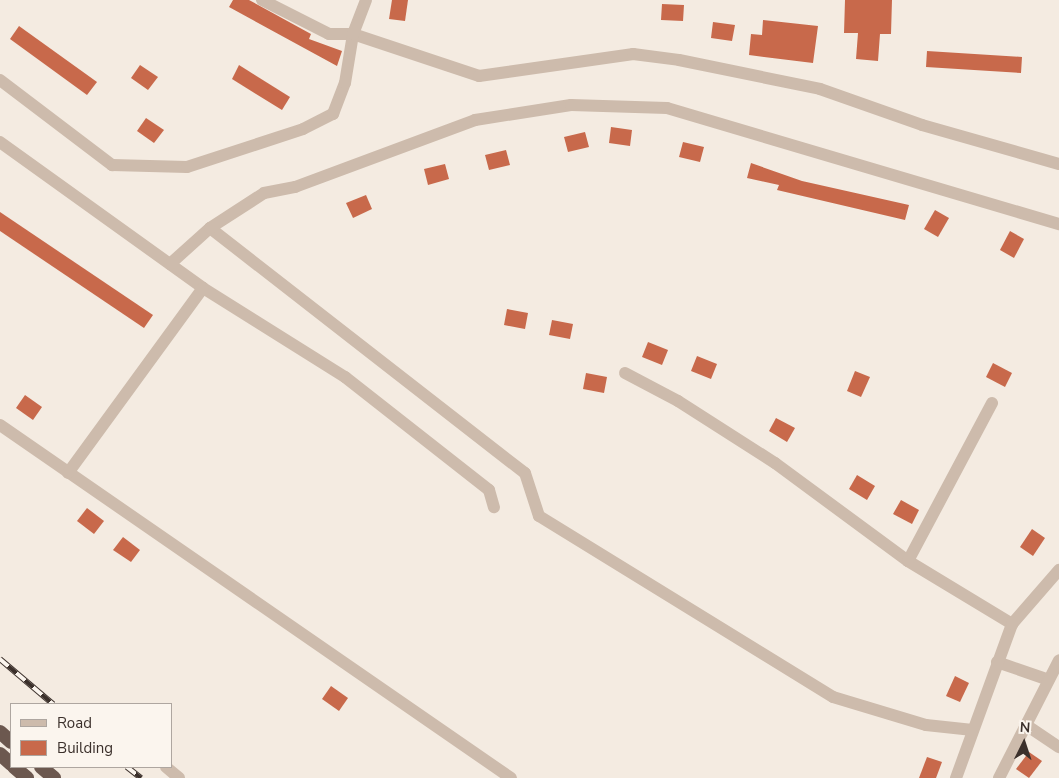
<!DOCTYPE html>
<style>
body{margin:0}
#map{position:relative;width:1059px;height:778px;overflow:hidden;background:#f4ebe1;font-family:"Nunito Sans",sans-serif}
div>[style]{position:absolute}
[style*='--x']{left:calc(var(--x)*1px);top:calc(var(--y)*1px);width:calc(var(--w)*1px);rotate:calc(var(--a)*1deg)}
.building>*{inset:0;background:#c8694b}
.minor>*{height:12px;margin:-6px;padding:0 6px;transform-origin:6px;border-radius:6px;background:#cdbbac}
.trunk>*{height:14px;margin:-7px;padding:0 7px;transform-origin:7px;border-radius:7px;background:#6c584f}
.rail>*{height:5.5px;margin-top:-2.75px;transform-origin:0;background:repeating-linear-gradient(90deg,#fbf5ee 0 11px,#3b302b 0 22px);box-sizing:border-box;border-block:1px solid #3b302b}
span{translate:-50% -50%;white-space:nowrap;text-align:center;line-height:1.15;-webkit-text-stroke:5px #fbf5ee;paint-order:stroke}
.legend{position:absolute;left:10px;top:703px;width:162px;height:65px;box-sizing:border-box;background:#fbf5ee;border:1px solid #aea6a0;margin:0;padding:6px 9px;list-style:none;font-size:15px;color:#3b302b}
.legend li{display:flex;align-items:center;gap:10px;height:25px}
.legend b{width:25px;border:1px solid #aea6a0}
.north{position:absolute;left:999px;top:718px;width:50px;height:50px;-webkit-text-stroke:4px #fbf5ee;paint-order:stroke;rotate:4deg;font-size:14px;font-weight:700;line-height:20px;text-align:center;color:#3b302b}
.north::after{content:'';display:block;margin:auto;width:18px;height:22px;background:#3b302b;clip-path:polygon(50% 0,100% 100%,50% 72%,0 100%)}
</style>
<div id="map">
<div class="building">
<i style="clip-path:polygon(233px 0,249px 0,311px 34px,309px 39px,342px 51px,337px 66px,229px 7px)"></i>
<i style="clip-path:polygon(392px 0,408px 0,405px 21px,389px 19px)"></i>
<i style="clip-path:polygon(845px 0,892px 0,891px 34px,880px 34px,878px 61px,856px 59px,858px 33px,844px 33px)"></i>
<i style="clip-path:polygon(662px 4px,684px 5px,683px 21px,661px 20px)"></i>
<i style="clip-path:polygon(763px 20px,818px 26px,813px 63px,749px 55px,751px 34px,762px 35px)"></i>
<i style="clip-path:polygon(713px 22px,735px 25px,732px 41px,711px 38px)"></i>
<i style="clip-path:polygon(19px 26px,97px 82px,87px 95px,10px 39px)"></i>
<i style="clip-path:polygon(927px 51px,1022px 57px,1021px 73px,926px 67px)"></i>
<i style="clip-path:polygon(140px 65px,158px 77px,148px 90px,131px 78px)"></i>
<i style="clip-path:polygon(239px 65px,290px 97px,282px 110px,232px 79px)"></i>
<i style="clip-path:polygon(146px 118px,164px 130px,154px 143px,137px 131px)"></i>
<i style="clip-path:polygon(611px 127px,632px 130px,630px 146px,609px 143px)"></i>
<i style="clip-path:polygon(585px 132px,589px 147px,568px 152px,564px 137px)"></i>
<i style="clip-path:polygon(683px 142px,704px 147px,700px 162px,679px 157px)"></i>
<i style="clip-path:polygon(506px 150px,510px 165px,489px 170px,485px 155px)"></i>
<i style="clip-path:polygon(751px 163px,802px 181px,909px 205px,905px 220px,777px 190px,779px 185px,747px 178px)"></i>
<i style="clip-path:polygon(445px 164px,449px 179px,428px 185px,424px 169px)"></i>
<i style="clip-path:polygon(366px 195px,372px 209px,353px 218px,346px 203px)"></i>
<i style="clip-path:polygon(935px 210px,949px 218px,938px 237px,924px 229px)"></i>
<i style="clip-path:polygon(0 212px,153px 315px,144px 328px,0 231px)"></i>
<i style="clip-path:polygon(1010px 231px,1024px 239px,1014px 258px,1000px 250px)"></i>
<i style="clip-path:polygon(507px 309px,528px 313px,525px 329px,504px 325px)"></i>
<i style="clip-path:polygon(552px 320px,573px 324px,570px 339px,549px 335px)"></i>
<i style="clip-path:polygon(648px 342px,668px 350px,662px 365px,642px 357px)"></i>
<i style="clip-path:polygon(697px 356px,717px 364px,711px 379px,691px 371px)"></i>
<i style="clip-path:polygon(993px 363px,1012px 373px,1005px 387px,986px 377px)"></i>
<i style="clip-path:polygon(855px 371px,870px 377px,861px 397px,847px 391px)"></i>
<i style="clip-path:polygon(586px 373px,607px 377px,604px 393px,583px 389px)"></i>
<i style="clip-path:polygon(25px 395px,42px 407px,33px 420px,16px 408px)"></i>
<i style="clip-path:polygon(776px 418px,795px 428px,787px 442px,769px 431px)"></i>
<i style="clip-path:polygon(857px 475px,875px 486px,867px 500px,849px 489px)"></i>
<i style="clip-path:polygon(901px 500px,919px 510px,912px 524px,893px 514px)"></i>
<i style="clip-path:polygon(87px 508px,104px 521px,94px 534px,77px 521px)"></i>
<i style="clip-path:polygon(1032px 529px,1045px 538px,1033px 556px,1020px 547px)"></i>
<i style="clip-path:polygon(123px 537px,140px 550px,131px 562px,113px 550px)"></i>
<i style="clip-path:polygon(955px 676px,969px 683px,960px 702px,946px 696px)"></i>
<i style="clip-path:polygon(331px 686px,348px 698px,339px 711px,322px 699px)"></i>
<i style="clip-path:polygon(1029px 752px,1042px 761px,1029px 778px,1016px 769px)"></i>
<i style="clip-path:polygon(927px 757px,942px 762px,936px 778px,919px 778px)"></i>
</div>
<div class="minor">
<i style="--x:262;--y:0;--w:75;--a:26.9"></i>
<i style="--x:329;--y:34;--w:24;--a:0"></i>
<i style="--x:353;--y:34;--w:133;--a:18.4"></i>
<i style="--x:479;--y:76;--w:156;--a:-8.1"></i>
<i style="--x:633;--y:54;--w:46;--a:7.4"></i>
<i style="--x:679;--y:60;--w:144;--a:11.6"></i>
<i style="--x:820;--y:89;--w:108;--a:19.4"></i>
<i style="--x:922;--y:125;--w:142;--a:15.9"></i>
<i style="--x:0;--y:80;--w:141;--a:37.2"></i>
<i style="--x:112;--y:165;--w:75;--a:1.5"></i>
<i style="--x:187;--y:167;--w:122;--a:-18.1"></i>
<i style="--x:303;--y:129;--w:34;--a:-27"></i>
<i style="--x:333;--y:114;--w:33;--a:-69"></i>
<i style="--x:345;--y:83;--w:50;--a:-80.7"></i>
<i style="--x:353;--y:34;--w:36;--a:-69"></i>
<i style="--x:0;--y:142;--w:250;--a:35.7"></i>
<i style="--x:203;--y:288;--w:168;--a:32.1"></i>
<i style="--x:345;--y:377;--w:183;--a:38.1"></i>
<i style="--x:489;--y:490;--w:18;--a:74"></i>
<i style="--x:210;--y:228;--w:399;--a:37.9"></i>
<i style="--x:525;--y:473;--w:45;--a:72"></i>
<i style="--x:539;--y:516;--w:345;--a:31.6"></i>
<i style="--x:833;--y:697;--w:97;--a:16.8"></i>
<i style="--x:926;--y:725;--w:47;--a:6.1"></i>
<i style="--x:170;--y:264;--w:54;--a:-42"></i>
<i style="--x:210;--y:228;--w:64;--a:-32.9"></i>
<i style="--x:264;--y:193;--w:32;--a:-11"></i>
<i style="--x:295;--y:187;--w:192;--a:-20.4"></i>
<i style="--x:475;--y:120;--w:97;--a:-8.9"></i>
<i style="--x:571;--y:105;--w:96;--a:1.8"></i>
<i style="--x:667;--y:108;--w:409;--a:16.5"></i>
<i style="--x:625;--y:373;--w:60;--a:27.8"></i>
<i style="--x:678;--y:401;--w:115;--a:32.6"></i>
<i style="--x:775;--y:463;--w:165;--a:36.4"></i>
<i style="--x:908;--y:561;--w:122;--a:31.2"></i>
<i style="--x:0;--y:425;--w:621;--a:34.64"></i>
<i style="--x:68;--y:473;--w:229;--a:-53.9"></i>
<i style="--x:908;--y:561;--w:179;--a:-62"></i>
<i style="--x:997;--y:662;--w:52;--a:19.1"></i>
<i style="--x:1029;--y:727;--w:36;--a:34"></i>
<i style="--x:166;--y:767;--w:17;--a:40"></i>
<i style="--x:956;--y:778;--w:164;--a:-70"></i>
<i style="--x:1012;--y:624;--w:72;--a:-49"></i>
<i style="--x:999;--y:778;--w:132;--a:-63"></i>
</div>
<div class="trunk">
<i style="--x:0;--y:732;--w:15;--a:42"></i>
<i style="--x:0;--y:754;--w:15;--a:42"></i>
<i style="--x:14;--y:767;--w:17;--a:40"></i>
<i style="--x:41;--y:767;--w:17;--a:40"></i>
</div>
<div class="rail">
<i style="--x:0;--y:659;--w:70;--a:40.3"></i>
<i style="--x:127;--y:767;--w:18;--a:38"></i>
</div>
<ul class="legend">
<li><b style="height:6px;background:#cdbbac"></b>Road</li>
<li><b style="height:14px;background:#c8694b"></b>Building</li>
</ul>
<div class="north">N</div>
</div>
